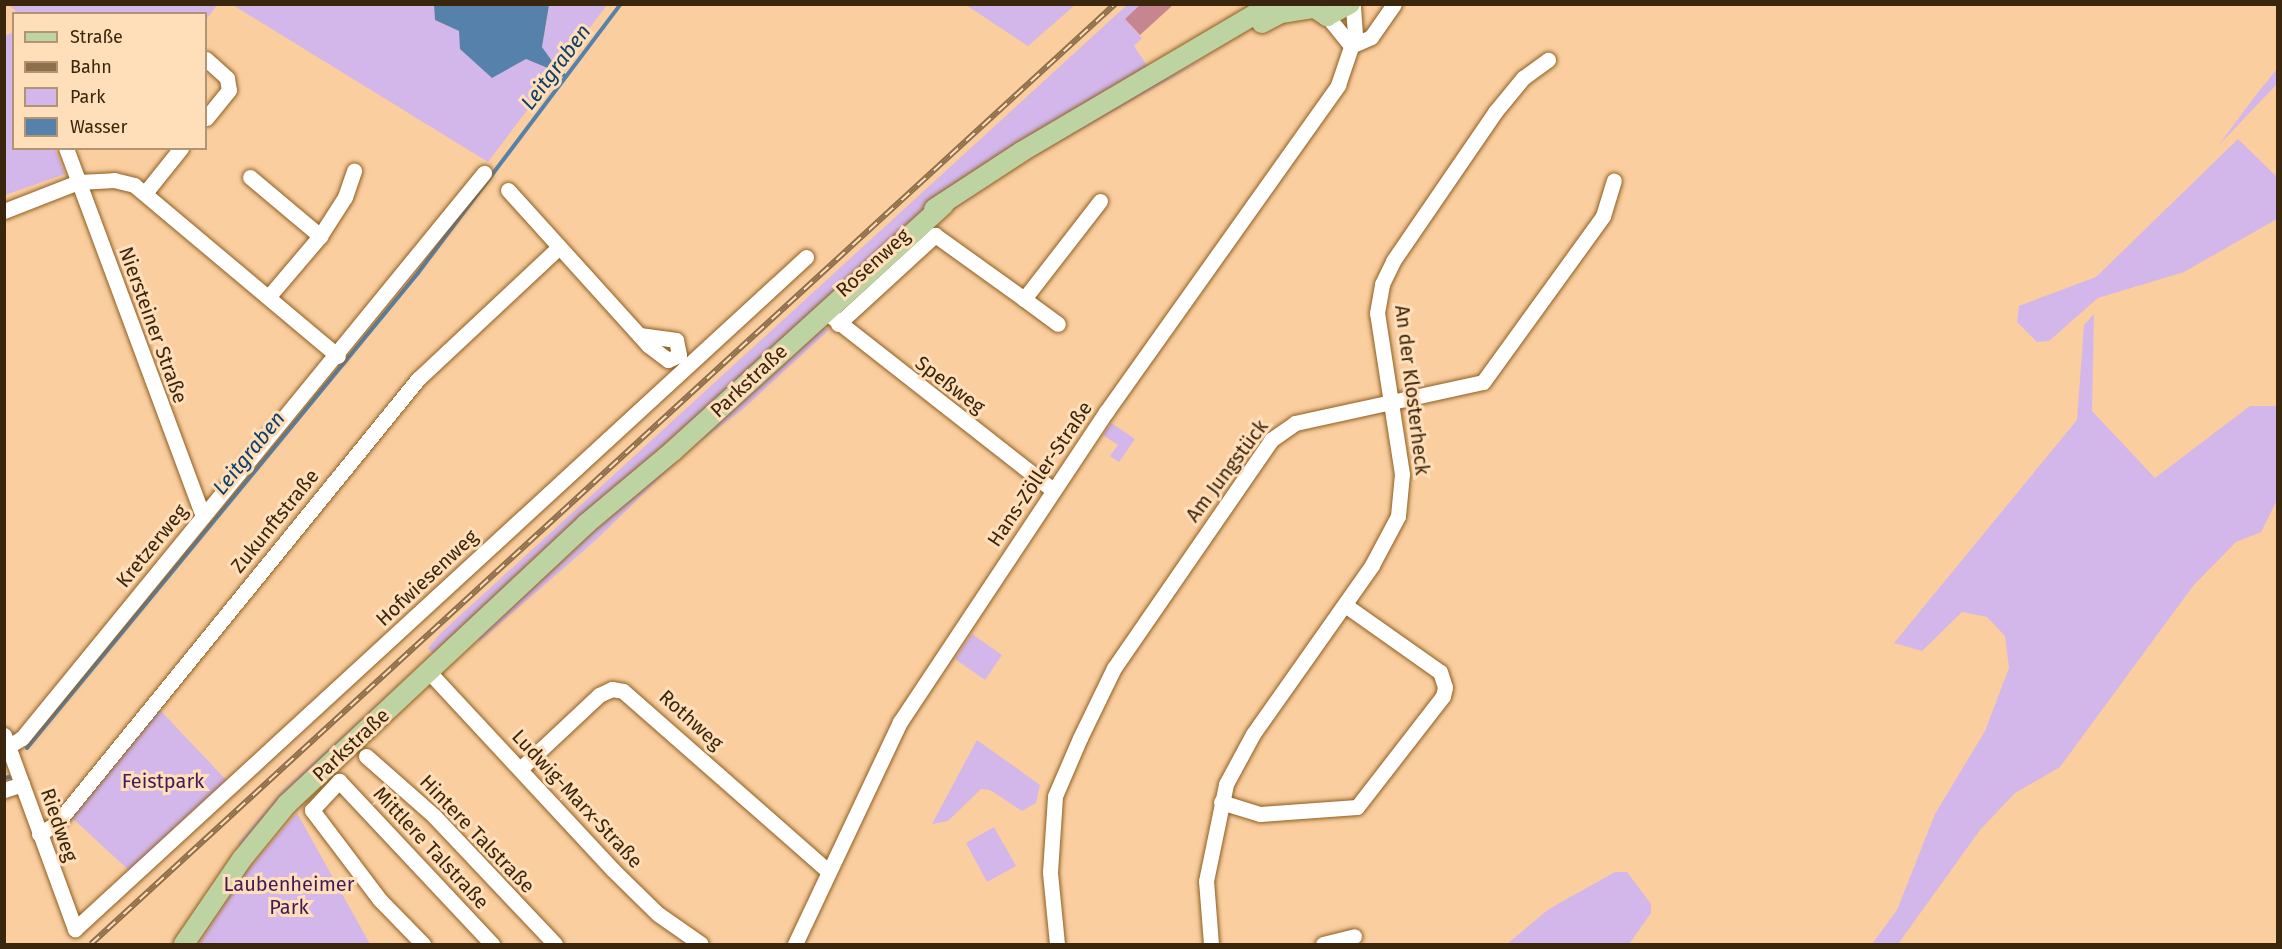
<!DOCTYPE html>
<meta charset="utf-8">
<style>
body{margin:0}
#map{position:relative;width:2282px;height:949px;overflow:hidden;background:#face9f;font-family:"Fira Sans",sans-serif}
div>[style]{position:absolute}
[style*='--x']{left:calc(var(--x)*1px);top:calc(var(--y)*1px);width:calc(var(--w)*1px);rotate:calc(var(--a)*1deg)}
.green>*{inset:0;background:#d3b7eb}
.water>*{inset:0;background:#5681ab}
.stream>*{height:4px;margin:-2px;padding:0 2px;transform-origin:2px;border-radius:2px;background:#5681ab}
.building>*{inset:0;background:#c6858f}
.roads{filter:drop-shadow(0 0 2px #8f5e20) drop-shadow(0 0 2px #8f5e20)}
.minor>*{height:15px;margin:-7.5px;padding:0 7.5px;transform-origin:7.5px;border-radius:7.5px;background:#fff}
.major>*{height:20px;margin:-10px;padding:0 10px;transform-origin:10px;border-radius:10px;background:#bdd4a2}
.rail>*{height:6px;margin-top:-3px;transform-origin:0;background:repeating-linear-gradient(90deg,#ffdeba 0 11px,#8e6f4c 0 22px);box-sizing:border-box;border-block:2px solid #8e6f4c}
span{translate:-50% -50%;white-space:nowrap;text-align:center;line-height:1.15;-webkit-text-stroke:6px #ffdeba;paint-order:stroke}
.street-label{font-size:20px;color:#3a260c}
.park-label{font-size:20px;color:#411b59}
.water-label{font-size:21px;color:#0f4069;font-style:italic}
.frame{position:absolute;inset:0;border:6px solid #3a260c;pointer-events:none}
.legend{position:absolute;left:12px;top:12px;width:195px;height:138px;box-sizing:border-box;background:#ffdeba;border:2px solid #b09474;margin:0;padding:8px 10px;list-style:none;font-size:18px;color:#3a260c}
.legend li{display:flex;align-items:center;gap:12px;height:30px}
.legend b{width:30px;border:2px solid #b09474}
</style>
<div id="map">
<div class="green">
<i style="clip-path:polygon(9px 5px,217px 4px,217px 5px,206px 20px,206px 14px,18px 13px)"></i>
<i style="clip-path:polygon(233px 5px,434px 5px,435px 20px,459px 31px,492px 78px,526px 59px,550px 69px,554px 64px,542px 47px,549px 5px,607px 5px,488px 162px)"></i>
<i style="clip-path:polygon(966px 5px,1075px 5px,1028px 46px)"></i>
<i style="clip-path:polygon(1127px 5px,1141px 5px,1125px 19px,1142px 38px,1134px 46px,1151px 71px,1015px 148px,437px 658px,428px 648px,441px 633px)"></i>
<i style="clip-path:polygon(13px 32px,14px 148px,55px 149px,65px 174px,5px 195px,5px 36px)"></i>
<i style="clip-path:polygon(1214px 54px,1017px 166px,931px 225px,955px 203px,1112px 107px)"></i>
<i style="clip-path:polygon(2277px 69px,2277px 84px,2218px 146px,2256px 95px)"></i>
<i style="clip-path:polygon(2238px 139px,2277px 177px,2277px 219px,2184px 272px,2098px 298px,2049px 341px,2037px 342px,2017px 322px,2019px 306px,2096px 277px)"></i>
<i style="clip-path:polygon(2094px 314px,2092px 411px,2155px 478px,2250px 406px,2277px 406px,2277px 500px,2261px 532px,2236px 542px,2193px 586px,2060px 767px,2015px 793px,1980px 830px,1898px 944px,1872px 944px,1897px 910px,1935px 814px,1985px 731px,2009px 668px,2005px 636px,1987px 617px,1962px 612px,1922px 651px,1894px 643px,2077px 420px,2084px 325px)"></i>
<i style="clip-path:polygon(821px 328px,830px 329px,742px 410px,690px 449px)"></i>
<i style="clip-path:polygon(1111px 423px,1135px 439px,1119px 462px,1110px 456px,1118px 445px,1103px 435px)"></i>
<i style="clip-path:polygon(674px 464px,597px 539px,478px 643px,480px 635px,667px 465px)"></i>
<i style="clip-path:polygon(972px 634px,1002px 655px,985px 680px,955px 659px)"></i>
<i style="clip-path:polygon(409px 676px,412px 680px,240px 848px,238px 843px,284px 789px)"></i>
<i style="clip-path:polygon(160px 710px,230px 784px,133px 874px,71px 817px)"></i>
<i style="clip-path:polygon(977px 740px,1040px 785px,1036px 803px,1022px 811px,990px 790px,981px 789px,948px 821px,932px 824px)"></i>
<i style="clip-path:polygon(297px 813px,370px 944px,199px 944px,246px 872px)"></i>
<i style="clip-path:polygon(994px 827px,1016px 866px,987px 882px,966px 843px)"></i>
<i style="clip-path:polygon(1615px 872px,1627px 872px,1651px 904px,1651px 913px,1629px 944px,1507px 944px,1549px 909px)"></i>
</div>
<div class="water">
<i style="clip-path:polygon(434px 5px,549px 5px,542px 47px,554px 64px,550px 69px,526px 59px,492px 78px,460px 49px,459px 31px,435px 20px)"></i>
</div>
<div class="stream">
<i style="--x:552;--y:66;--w:16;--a:38"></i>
<i style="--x:27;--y:748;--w:615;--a:-50.54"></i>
<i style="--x:418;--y:273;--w:337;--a:-53"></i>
<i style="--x:4;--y:778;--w:5;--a:-11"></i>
</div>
<div class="building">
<i style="clip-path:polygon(1141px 4px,1174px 4px,1140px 35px,1125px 19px)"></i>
</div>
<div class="roads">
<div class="minor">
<i style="--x:1327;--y:16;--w:38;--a:51"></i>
<i style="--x:1351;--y:46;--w:22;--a:-24"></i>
<i style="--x:1371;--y:37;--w:40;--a:-55.1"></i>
<i style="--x:206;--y:59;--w:28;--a:42"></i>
<i style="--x:227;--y:78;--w:12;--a:81"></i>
<i style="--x:229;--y:90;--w:36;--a:129"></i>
<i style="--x:66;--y:148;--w:393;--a:69.6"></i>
<i style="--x:250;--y:177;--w:92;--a:40.1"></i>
<i style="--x:508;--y:190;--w:209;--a:47.9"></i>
<i style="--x:648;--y:345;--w:25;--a:37"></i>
<i style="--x:668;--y:360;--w:12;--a:-24"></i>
<i style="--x:679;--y:355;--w:15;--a:-101"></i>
<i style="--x:676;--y:340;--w:37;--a:-172"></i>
<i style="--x:145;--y:193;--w:58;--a:-51.3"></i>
<i style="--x:4;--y:211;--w:79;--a:-21.4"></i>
<i style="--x:78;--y:182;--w:36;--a:-3"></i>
<i style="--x:114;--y:180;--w:21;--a:14"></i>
<i style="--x:134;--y:185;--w:266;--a:40"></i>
<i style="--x:270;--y:295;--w:77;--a:-49.7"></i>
<i style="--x:320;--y:236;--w:46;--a:-57.3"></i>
<i style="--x:345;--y:197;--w:28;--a:-71"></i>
<i style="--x:1024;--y:299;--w:42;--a:36.3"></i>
<i style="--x:831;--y:316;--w:282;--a:38.1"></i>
<i style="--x:838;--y:324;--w:132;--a:-42.5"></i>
<i style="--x:935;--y:235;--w:110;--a:35.7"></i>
<i style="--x:1024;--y:299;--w:124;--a:-52.2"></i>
<i style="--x:430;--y:673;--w:267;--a:47.1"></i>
<i style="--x:612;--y:869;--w:64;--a:44.4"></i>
<i style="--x:658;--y:914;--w:52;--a:34.9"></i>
<i style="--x:4;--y:735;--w:207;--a:69.9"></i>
<i style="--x:75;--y:929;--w:993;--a:-42.59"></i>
<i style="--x:9;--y:746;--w:15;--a:-32"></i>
<i style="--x:22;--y:738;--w:730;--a:-50.73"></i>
<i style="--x:366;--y:756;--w:91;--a:41.4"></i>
<i style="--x:434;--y:816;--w:176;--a:46.6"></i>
<i style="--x:520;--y:769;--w:108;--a:-43.1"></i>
<i style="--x:599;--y:695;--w:14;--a:-25"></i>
<i style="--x:612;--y:689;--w:11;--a:10"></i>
<i style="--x:623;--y:691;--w:273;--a:41.3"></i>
<i style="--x:4;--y:790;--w:19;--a:-18"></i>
<i style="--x:1221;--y:802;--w:41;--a:17.1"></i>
<i style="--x:1260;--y:814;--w:97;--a:-4.1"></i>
<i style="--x:1357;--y:807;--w:140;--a:-52.2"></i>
<i style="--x:1443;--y:696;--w:9;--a:-77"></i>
<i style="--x:1445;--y:687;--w:16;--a:-108"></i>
<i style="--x:1440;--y:672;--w:116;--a:-144.8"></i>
<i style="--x:39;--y:834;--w:21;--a:-31"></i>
<i style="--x:57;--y:823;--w:572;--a:-50.89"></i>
<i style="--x:418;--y:379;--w:193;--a:-43.1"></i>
<i style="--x:423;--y:944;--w:62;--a:-134.3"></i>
<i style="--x:380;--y:900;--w:113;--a:-127.1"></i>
<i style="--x:312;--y:810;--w:40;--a:-47"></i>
<i style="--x:339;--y:781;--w:224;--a:46.8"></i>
<i style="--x:795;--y:944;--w:246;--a:-64.7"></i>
<i style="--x:900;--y:722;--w:372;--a:-56.4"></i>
<i style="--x:1106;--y:412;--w:401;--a:-54.6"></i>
<i style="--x:1338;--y:85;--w:53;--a:-71.2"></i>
<i style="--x:1355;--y:35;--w:31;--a:-94"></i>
<i style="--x:1057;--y:944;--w:72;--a:-95.6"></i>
<i style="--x:1050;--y:872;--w:76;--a:-86.2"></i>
<i style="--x:1055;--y:796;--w:63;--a:-66.7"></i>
<i style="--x:1080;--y:738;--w:78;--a:-64.1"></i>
<i style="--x:1114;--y:668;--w:277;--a:-55.4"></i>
<i style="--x:1271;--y:440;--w:29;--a:-35"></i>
<i style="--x:1295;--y:423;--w:192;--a:-12.3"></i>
<i style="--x:1483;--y:382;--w:205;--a:-54.1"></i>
<i style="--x:1603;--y:216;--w:37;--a:-73"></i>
<i style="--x:1211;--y:944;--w:63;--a:-94.5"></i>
<i style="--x:1206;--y:881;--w:99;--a:-78.3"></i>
<i style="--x:1226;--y:784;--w:57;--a:-61.6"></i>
<i style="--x:1253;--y:734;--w:207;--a:-54.8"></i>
<i style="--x:1372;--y:565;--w:55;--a:-62"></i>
<i style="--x:1398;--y:516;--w:42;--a:-84.6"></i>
<i style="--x:1402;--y:474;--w:163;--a:-98.8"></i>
<i style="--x:1377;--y:313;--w:29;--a:-80"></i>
<i style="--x:1382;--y:284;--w:25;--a:-64"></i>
<i style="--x:1393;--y:261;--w:181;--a:-55.6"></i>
<i style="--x:1495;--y:112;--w:44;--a:-50.5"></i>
<i style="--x:1523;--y:78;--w:31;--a:-36"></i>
<i style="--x:1323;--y:944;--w:32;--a:-14"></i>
</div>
<div class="major">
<i style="--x:1309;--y:4;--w:22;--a:34"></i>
<i style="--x:1327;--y:16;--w:26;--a:-28"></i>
<i style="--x:1262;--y:23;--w:21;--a:-28"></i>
<i style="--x:1281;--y:13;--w:30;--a:-9"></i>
<i style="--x:934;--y:209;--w:104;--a:-33.2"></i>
<i style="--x:1021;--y:152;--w:291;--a:-30.5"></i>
<i style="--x:184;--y:944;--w:103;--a:-55.7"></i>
<i style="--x:242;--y:859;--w:71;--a:-50.7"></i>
<i style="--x:287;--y:804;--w:410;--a:-43.1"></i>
<i style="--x:586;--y:524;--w:114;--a:-40"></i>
<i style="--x:673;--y:451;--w:367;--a:-42.3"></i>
</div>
</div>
<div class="rail">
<i style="--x:91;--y:944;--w:1390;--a:-42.55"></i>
</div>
<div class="street-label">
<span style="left:873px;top:263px;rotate:-42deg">Rosenweg</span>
<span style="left:153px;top:325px;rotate:70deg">Niersteiner Straße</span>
<span style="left:749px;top:381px;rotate:-43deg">Parkstraße</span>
<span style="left:950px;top:385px;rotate:37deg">Speßweg</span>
<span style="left:1412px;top:390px;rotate:83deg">An der Klosterheck</span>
<span style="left:1227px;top:471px;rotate:-53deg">Am Jungstück</span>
<span style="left:1040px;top:474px;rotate:-56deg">Hans-Zöller-Straße</span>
<span style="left:275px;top:521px;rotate:-51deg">Zukunftstraße</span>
<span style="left:152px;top:546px;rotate:-51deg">Kretzerweg</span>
<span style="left:427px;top:578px;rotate:-43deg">Hofwiesenweg</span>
<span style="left:691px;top:720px;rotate:42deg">Rothweg</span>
<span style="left:351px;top:745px;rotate:-43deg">Parkstraße</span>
<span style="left:577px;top:799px;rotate:47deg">Ludwig-Marx-Straße</span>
<span style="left:59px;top:825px;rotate:71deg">Riedweg</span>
<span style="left:477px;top:834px;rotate:46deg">Hintere Talstraße</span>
<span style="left:431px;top:848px;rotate:47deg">Mittlere Talstraße</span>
</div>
<div class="park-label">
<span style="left:163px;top:781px">Feistpark</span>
<span style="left:289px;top:896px">Laubenheimer<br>Park</span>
</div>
<div class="water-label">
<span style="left:556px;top:67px;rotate:-53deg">Leitgraben</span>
<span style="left:249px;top:453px;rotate:-51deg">Leitgraben</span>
</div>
<div class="frame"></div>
<ul class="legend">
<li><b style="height:8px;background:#bdd4a2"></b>Straße</li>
<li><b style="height:8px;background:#8e6f4c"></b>Bahn</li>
<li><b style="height:16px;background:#d3b7eb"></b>Park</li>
<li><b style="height:16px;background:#5681ab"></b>Wasser</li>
</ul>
</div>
